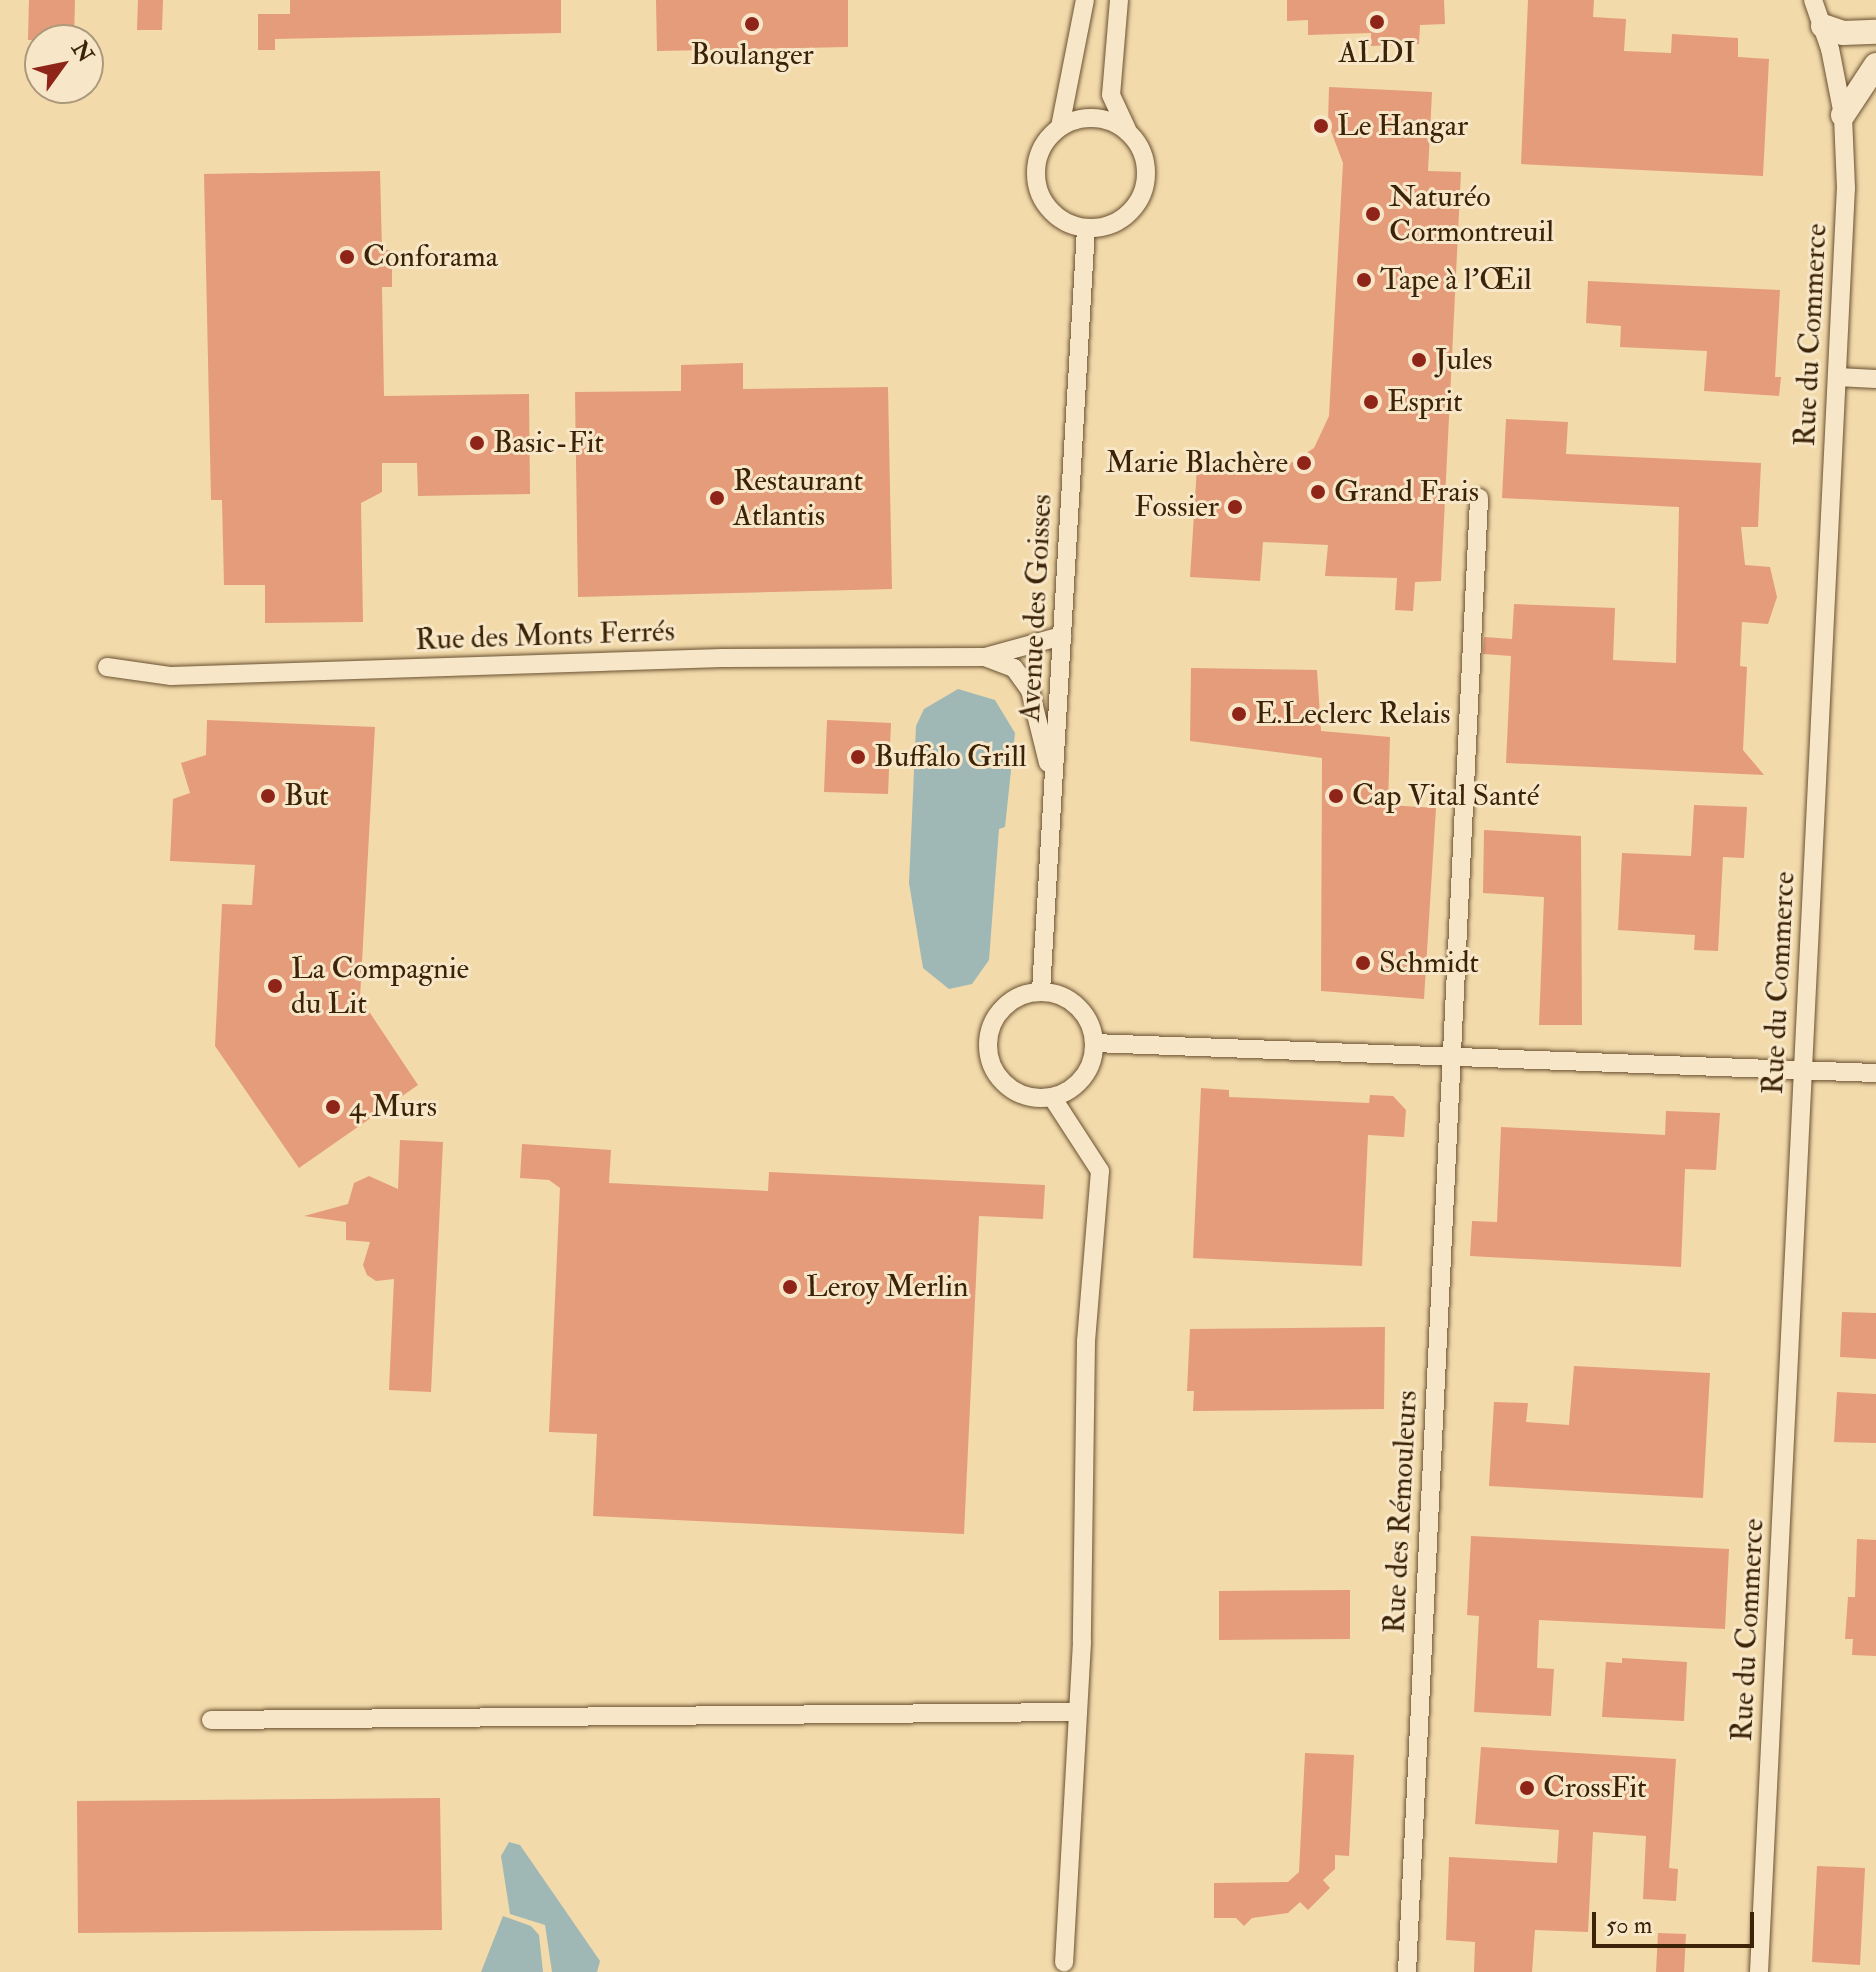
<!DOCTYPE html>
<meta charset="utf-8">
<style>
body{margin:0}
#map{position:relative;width:1876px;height:1972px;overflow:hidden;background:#f2daab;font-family:"IM FELL Double Pica",serif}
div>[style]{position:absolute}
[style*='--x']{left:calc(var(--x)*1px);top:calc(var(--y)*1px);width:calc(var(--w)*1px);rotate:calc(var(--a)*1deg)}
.water>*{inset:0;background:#a0b8b5}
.building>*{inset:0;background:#e59c7a}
.roads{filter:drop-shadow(0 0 2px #6a5131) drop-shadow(0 0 2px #6a5131)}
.minor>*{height:18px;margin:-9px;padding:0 9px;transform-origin:9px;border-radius:9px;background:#f7e7c8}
.minor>.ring{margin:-9px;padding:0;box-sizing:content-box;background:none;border:18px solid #f7e7c8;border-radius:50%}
.secondary>*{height:24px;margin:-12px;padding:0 12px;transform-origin:12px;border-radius:12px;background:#f7e7c8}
.dots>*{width:22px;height:22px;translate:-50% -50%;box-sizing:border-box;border:4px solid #f7e7c8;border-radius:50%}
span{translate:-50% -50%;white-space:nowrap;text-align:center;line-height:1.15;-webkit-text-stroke:6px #f7e7c8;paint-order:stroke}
.poi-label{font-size:30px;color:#3c2308}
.left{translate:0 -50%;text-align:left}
.right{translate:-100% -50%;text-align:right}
.street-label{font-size:30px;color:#3c2308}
.north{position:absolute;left:24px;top:24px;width:80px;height:80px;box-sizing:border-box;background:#f7e7c8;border:2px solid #ac997b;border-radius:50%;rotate:57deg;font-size:22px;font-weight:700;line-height:32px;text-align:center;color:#3c2308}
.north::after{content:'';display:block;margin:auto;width:28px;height:36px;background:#8f2418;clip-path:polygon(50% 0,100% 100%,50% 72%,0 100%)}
.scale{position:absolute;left:1592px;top:1912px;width:162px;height:36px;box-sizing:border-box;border:4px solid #3c2308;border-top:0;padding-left:10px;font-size:24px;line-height:28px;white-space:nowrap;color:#3c2308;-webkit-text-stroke:6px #f7e7c8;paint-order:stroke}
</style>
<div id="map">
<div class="water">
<i style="clip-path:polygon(958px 689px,995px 700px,1015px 733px,1005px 827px,999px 829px,989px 960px,972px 984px,949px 989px,923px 968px,909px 883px,916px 726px,924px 709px)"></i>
<i style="clip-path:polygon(509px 1842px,520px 1845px,600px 1961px,597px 1972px,552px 1972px,545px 1925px,510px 1914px,501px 1856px)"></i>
<i style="clip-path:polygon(503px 1916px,531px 1926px,539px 1935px,543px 1972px,481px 1972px)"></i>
</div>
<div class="building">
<i style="clip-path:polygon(29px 0,75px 0,74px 40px,28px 40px)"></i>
<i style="clip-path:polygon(138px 0,163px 0,162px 30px,137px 30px)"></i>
<i style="clip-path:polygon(290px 0,561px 0,561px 33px,275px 39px,275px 50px,258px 50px,258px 14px,290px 14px)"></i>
<i style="clip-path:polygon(656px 0,848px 0,848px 47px,657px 51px)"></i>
<i style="clip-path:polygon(1287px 0,1444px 0,1445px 24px,1420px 25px,1419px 44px,1371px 46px,1371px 33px,1308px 35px,1308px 20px,1287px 21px)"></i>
<i style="clip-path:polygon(1528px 0,1594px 0,1593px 17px,1626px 19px,1624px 51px,1671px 53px,1672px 34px,1738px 38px,1738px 57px,1769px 59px,1763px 176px,1521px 164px)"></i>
<i style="clip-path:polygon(1329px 87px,1432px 92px,1428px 171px,1461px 172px,1441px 581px,1415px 582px,1413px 611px,1395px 610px,1397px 578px,1325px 576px,1328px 545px,1263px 542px,1260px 581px,1190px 577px,1197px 467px,1269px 471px,1286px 466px,1314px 448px,1329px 416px,1343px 163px,1328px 123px)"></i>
<i style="clip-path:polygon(380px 171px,382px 250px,392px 250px,392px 287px,382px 287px,384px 396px,529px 394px,530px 494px,418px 496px,417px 463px,382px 463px,382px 492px,361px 503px,363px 622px,265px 623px,265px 585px,224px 585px,222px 500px,211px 500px,204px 174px)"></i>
<i style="clip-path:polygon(1588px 281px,1780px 290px,1775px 377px,1781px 377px,1779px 396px,1704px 391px,1707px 351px,1620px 347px,1621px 326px,1586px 323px)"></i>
<i style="clip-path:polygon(743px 363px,743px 389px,888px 387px,892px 589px,578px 597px,575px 392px,681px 391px,681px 365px)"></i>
<i style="clip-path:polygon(1506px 419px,1568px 422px,1566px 454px,1761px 463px,1758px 527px,1741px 527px,1745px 565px,1770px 567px,1777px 597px,1768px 624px,1742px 622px,1740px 666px,1747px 667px,1743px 750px,1764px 775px,1506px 763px,1511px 656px,1483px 654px,1484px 637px,1512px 639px,1514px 604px,1615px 608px,1613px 660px,1676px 663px,1679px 507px,1502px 498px)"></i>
<i style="clip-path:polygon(1191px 668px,1317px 670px,1321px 731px,1390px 737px,1388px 805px,1436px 808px,1424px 999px,1321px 991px,1322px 758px,1190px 741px)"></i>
<i style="clip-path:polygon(207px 720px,375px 727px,360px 998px,418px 1085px,299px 1168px,215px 1046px,222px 904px,252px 905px,255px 865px,170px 861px,173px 799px,190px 793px,181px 763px,206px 755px)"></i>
<i style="clip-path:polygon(827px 720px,891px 723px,888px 794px,824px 792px)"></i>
<i style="clip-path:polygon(1694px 805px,1747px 807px,1744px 858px,1723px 857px,1718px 951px,1694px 950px,1695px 935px,1618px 930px,1622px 853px,1691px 856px)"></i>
<i style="clip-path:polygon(1484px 830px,1581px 836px,1582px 1025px,1539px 1025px,1544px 897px,1483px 893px)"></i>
<i style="clip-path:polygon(1201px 1088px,1229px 1090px,1229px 1097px,1369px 1103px,1370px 1095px,1393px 1096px,1406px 1110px,1404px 1137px,1368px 1135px,1362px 1266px,1193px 1258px)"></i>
<i style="clip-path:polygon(1666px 1111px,1720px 1113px,1716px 1170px,1685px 1169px,1681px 1267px,1470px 1256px,1472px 1221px,1497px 1222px,1501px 1127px,1665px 1135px)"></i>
<i style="clip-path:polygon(400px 1140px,443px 1142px,431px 1392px,389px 1390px,394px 1279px,376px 1281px,367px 1275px,363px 1265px,370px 1242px,346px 1240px,346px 1222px,304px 1216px,348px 1204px,354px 1183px,369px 1176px,398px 1189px)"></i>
<i style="clip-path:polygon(522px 1144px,611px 1150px,609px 1183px,768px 1191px,769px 1172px,1045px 1185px,1043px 1219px,979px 1216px,964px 1534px,593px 1516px,597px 1434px,549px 1432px,560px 1188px,549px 1180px,520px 1178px)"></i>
<i style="clip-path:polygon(1842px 1312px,1876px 1313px,1876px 1359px,1840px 1357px)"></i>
<i style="clip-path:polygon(1385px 1327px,1384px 1409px,1193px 1411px,1194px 1391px,1187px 1391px,1190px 1329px)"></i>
<i style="clip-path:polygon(1574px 1366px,1710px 1373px,1703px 1498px,1489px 1486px,1494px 1402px,1528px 1403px,1526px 1422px,1569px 1425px)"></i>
<i style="clip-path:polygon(1837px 1392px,1876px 1394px,1876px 1443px,1834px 1442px)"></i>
<i style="clip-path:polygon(1471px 1536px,1729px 1549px,1725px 1629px,1539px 1620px,1537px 1668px,1554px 1669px,1551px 1716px,1474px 1712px,1479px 1616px,1467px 1615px)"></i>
<i style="clip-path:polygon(1857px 1539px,1876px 1540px,1876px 1656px,1852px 1655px,1853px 1639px,1845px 1639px,1848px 1597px,1855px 1597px)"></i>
<i style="clip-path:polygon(1350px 1590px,1350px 1639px,1219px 1640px,1219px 1591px)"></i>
<i style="clip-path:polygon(1622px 1658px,1687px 1662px,1684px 1721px,1602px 1717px,1606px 1662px,1622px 1663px)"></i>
<i style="clip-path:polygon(1481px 1747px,1676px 1759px,1669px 1868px,1678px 1869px,1676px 1901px,1643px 1899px,1646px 1836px,1593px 1832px,1588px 1932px,1535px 1930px,1532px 1972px,1474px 1972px,1475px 1942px,1446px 1940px,1449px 1857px,1557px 1863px,1559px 1830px,1475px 1824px)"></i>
<i style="clip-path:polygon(1305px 1753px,1354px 1755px,1349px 1856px,1335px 1855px,1335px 1869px,1323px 1880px,1330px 1888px,1308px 1910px,1300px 1902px,1288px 1913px,1252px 1918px,1244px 1926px,1236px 1918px,1214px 1918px,1214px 1883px,1288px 1882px,1299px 1872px)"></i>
<i style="clip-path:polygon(440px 1798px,442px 1930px,78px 1933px,77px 1801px)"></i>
<i style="clip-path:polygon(1817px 1866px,1865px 1868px,1860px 1965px,1812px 1962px)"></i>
<i style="clip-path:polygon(1658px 1933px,1686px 1934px,1684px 1972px,1656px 1972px)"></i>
</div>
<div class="roads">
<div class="minor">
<i style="--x:1119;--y:0;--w:95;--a:94.8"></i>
<i style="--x:1111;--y:95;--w:38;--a:65"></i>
<i class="ring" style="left:1036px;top:118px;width:92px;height:92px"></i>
<i style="--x:1060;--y:127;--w:129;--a:-78.9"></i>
<i style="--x:1837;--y:377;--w:39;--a:3"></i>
<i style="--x:985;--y:657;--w:31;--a:21"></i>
<i style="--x:1014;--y:668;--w:27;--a:54"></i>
<i style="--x:1030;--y:690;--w:75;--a:76.1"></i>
<i style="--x:107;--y:667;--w:65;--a:8"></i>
<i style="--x:171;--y:676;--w:551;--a:-1.87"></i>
<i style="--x:722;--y:658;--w:263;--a:-0.2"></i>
<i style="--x:985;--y:657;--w:80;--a:-15.3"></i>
<i style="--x:1041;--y:991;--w:764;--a:-86.62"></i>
<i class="ring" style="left:988px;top:992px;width:88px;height:88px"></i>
<i style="--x:1094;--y:1043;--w:783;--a:2.2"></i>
<i style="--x:1052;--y:1097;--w:88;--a:57"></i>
<i style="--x:1100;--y:1171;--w:171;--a:94.7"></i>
<i style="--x:1086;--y:1341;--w:301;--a:90.8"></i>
<i style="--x:1082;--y:1642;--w:321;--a:93.2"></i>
<i style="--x:211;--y:1720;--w:867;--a:-0.53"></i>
<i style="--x:1407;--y:1972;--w:1476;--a:-87.2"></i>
<i style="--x:1759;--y:1972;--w:1786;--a:-87.21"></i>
<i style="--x:1846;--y:188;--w:73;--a:-92.4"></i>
<i style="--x:1843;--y:115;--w:67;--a:-101.1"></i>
<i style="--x:1830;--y:49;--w:52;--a:-109.1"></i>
</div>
<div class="secondary">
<i style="--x:1823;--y:26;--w:21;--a:19"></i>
<i style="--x:1843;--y:33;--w:33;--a:-2"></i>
<i style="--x:1843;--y:115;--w:60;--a:-56.6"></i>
</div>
</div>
<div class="dots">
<i style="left:1377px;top:22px;background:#8f2418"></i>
<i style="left:752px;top:24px;background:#8f2418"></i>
<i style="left:1321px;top:126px;background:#8f2418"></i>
<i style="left:1373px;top:214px;background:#8f2418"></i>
<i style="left:347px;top:257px;background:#8f2418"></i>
<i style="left:1364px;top:280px;background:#8f2418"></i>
<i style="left:1419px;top:360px;background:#8f2418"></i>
<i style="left:1371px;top:402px;background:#8f2418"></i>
<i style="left:477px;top:443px;background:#8f2418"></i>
<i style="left:1304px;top:463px;background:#8f2418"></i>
<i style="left:1318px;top:492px;background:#8f2418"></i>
<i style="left:717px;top:498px;background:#8f2418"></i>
<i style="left:1235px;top:507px;background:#8f2418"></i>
<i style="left:1239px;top:714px;background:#8f2418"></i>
<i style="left:858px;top:757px;background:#8f2418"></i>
<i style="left:268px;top:796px;background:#8f2418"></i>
<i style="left:1336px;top:796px;background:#8f2418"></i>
<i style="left:1363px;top:963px;background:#8f2418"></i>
<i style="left:275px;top:986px;background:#8f2418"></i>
<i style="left:333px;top:1107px;background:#8f2418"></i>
<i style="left:790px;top:1287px;background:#8f2418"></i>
<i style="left:1527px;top:1788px;background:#8f2418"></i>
</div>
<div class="poi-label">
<span style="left:1377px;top:53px">ALDI</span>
<span style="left:752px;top:55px">Boulanger</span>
<span class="left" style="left:1337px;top:126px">Le Hangar</span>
<span class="left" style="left:1389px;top:214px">Naturéo<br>Cormontreuil</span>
<span class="left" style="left:363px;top:257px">Conforama</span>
<span class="left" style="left:1380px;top:280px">Tape à l'Œil</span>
<span class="left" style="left:1435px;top:360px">Jules</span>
<span class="left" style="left:1387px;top:402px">Esprit</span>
<span class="left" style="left:493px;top:443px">Basic-Fit</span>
<span class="right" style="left:1288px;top:463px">Marie Blachère</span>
<span class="left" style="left:733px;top:498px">Restaurant<br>Atlantis</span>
<span class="left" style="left:1334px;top:492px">Grand Frais</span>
<span class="right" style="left:1219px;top:507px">Fossier</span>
<span class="left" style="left:1255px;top:714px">E.Leclerc Relais</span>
<span class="left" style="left:874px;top:757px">Buffalo Grill</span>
<span class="left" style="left:284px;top:796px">But</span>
<span class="left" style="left:1352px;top:796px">Cap Vital Santé</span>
<span class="left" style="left:1379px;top:963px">Schmidt</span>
<span class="left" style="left:291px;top:986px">La Compagnie<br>du Lit</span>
<span class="left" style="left:349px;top:1107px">4 Murs</span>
<span class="left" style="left:806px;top:1287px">Leroy Merlin</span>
<span class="left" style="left:1543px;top:1788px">CrossFit</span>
</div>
<div class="street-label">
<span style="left:1811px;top:335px;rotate:-87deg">Rue du Commerce</span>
<span style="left:1036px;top:608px;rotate:-87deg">Avenue des Goisses</span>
<span style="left:545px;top:636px;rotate:-2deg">Rue des Monts Ferrés</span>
<span style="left:1779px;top:983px;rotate:-87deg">Rue du Commerce</span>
<span style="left:1401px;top:1512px;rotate:-87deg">Rue des Rémouleurs</span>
<span style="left:1748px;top:1630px;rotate:-87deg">Rue du Commerce</span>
</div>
<div class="north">N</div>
<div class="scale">50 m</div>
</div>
